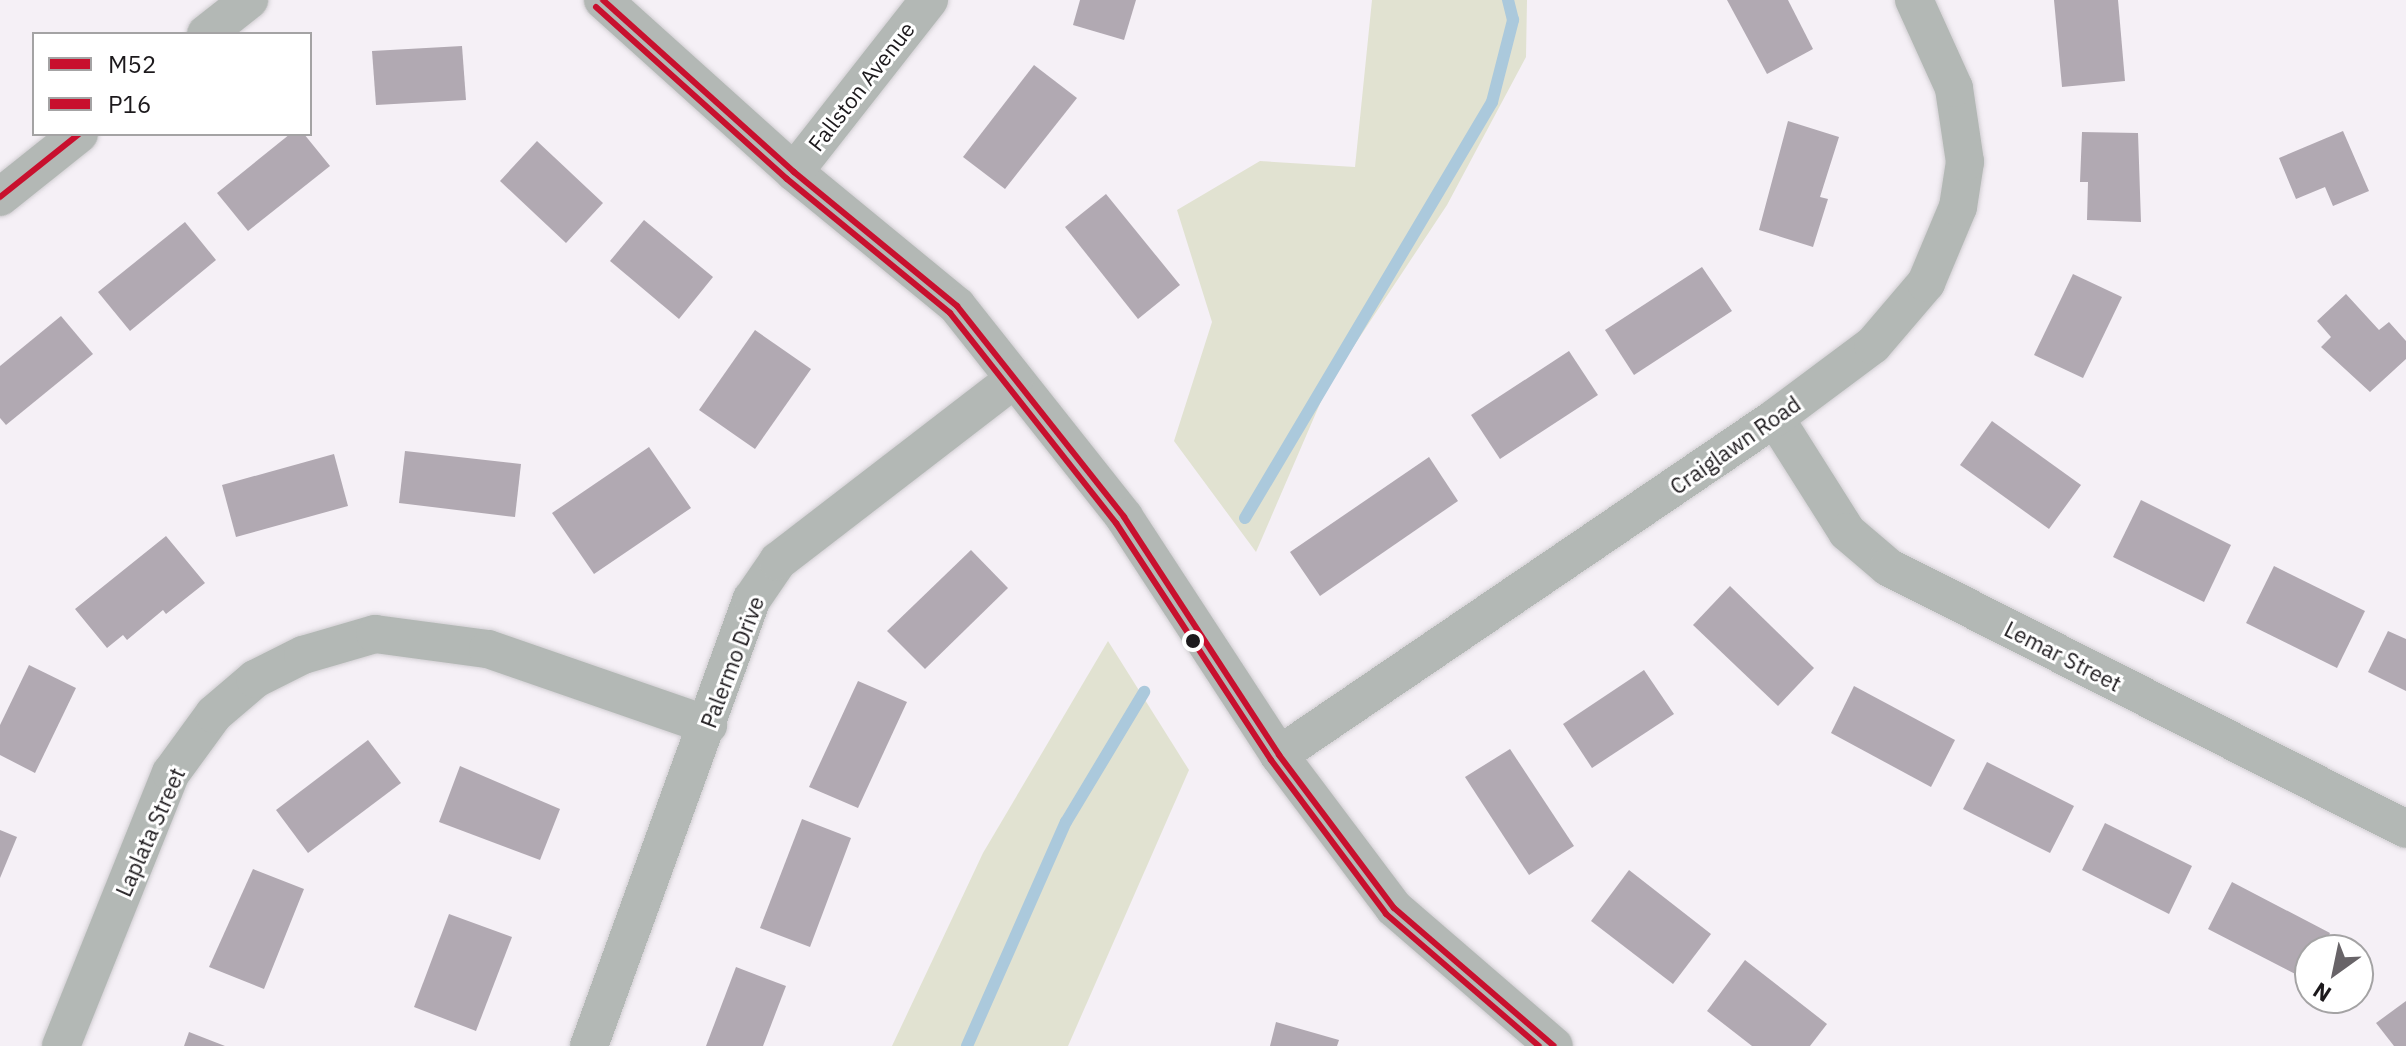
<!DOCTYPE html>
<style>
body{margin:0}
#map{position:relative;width:2406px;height:1046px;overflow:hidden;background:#f5f0f6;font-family:"IBM Plex Sans",sans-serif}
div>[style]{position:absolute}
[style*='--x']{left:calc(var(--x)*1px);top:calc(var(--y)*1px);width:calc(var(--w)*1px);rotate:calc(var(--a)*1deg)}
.green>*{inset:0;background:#e1e2d1}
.stream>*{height:12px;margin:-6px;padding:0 6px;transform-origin:6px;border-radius:6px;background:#abc9dc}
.building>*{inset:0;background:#b1a9b2}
.roads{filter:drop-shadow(0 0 2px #d1ced2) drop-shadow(0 0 2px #d1ced2)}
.minor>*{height:38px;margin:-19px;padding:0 19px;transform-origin:19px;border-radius:19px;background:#b3b8b5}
.bus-1>*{height:6px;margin:-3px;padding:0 3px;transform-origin:3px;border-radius:3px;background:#c8102e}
.bus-2>*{height:6px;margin:-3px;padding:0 3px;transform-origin:3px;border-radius:3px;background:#c8102e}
.dots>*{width:22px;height:22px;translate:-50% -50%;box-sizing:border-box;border:4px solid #fff;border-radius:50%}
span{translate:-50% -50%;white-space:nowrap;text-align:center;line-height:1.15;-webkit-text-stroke:6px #fff;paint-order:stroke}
.street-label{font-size:22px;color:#1c191c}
.legend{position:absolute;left:32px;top:32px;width:280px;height:104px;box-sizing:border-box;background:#fff;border:2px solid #a4a3a4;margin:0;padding:10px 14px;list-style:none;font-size:24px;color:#1c191c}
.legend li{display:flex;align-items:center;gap:16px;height:40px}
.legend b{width:40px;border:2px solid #a4a3a4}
.north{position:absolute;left:2294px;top:934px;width:80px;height:80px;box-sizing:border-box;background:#fff;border:2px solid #a4a3a4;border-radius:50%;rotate:213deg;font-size:22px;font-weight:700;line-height:32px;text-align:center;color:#1c191c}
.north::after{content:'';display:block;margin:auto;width:28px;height:36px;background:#686468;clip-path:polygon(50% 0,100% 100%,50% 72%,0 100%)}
</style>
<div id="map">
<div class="green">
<i style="clip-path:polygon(1372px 0,1527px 0,1526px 57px,1447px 205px,1328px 385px,1256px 552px,1174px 441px,1212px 322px,1177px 210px,1260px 161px,1355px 167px)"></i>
<i style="clip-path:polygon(1108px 641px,1189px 770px,1068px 1046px,892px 1046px,983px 853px)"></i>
</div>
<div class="stream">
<i style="--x:1245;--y:518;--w:484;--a:-59.3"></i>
<i style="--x:1492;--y:102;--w:85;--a:-75.6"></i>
<i style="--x:1513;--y:20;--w:21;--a:-104"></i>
<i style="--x:967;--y:1046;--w:245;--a:-66.2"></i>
<i style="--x:1066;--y:822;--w:152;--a:-59"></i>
</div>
<div class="building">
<i style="clip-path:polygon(1080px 0,1136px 0,1124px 40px,1073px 25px)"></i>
<i style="clip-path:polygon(1727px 0,1788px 0,1813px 49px,1767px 74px)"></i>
<i style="clip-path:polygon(2054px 0,2118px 0,2125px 81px,2062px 87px)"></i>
<i style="clip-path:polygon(462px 46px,466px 100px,376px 105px,372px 51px)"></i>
<i style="clip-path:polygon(1034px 65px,1077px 98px,1005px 189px,963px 157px)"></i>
<i style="clip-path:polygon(1788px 121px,1839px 137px,1820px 197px,1828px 199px,1813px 247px,1759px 230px)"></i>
<i style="clip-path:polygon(2343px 131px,2369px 191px,2333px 206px,2325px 187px,2296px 199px,2279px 158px)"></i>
<i style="clip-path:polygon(2082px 132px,2138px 133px,2141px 222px,2087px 220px,2088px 182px,2080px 182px)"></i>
<i style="clip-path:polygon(290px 134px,304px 134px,330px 166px,248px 231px,217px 193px)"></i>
<i style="clip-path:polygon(537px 141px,603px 203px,566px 243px,500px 181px)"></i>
<i style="clip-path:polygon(1106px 194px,1180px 285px,1138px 319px,1065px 227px)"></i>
<i style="clip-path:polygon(644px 220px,713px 277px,679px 319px,610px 261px)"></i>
<i style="clip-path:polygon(185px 222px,216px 260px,130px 331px,98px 292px)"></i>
<i style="clip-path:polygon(1702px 267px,1732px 311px,1634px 375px,1605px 330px)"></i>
<i style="clip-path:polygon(2073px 274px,2122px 297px,2083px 378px,2034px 355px)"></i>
<i style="clip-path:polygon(2346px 294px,2379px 330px,2389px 322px,2406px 341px,2406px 359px,2370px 392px,2321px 347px,2331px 337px,2317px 321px)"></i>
<i style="clip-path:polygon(61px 316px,93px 354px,6px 425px,0 418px,0 366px)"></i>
<i style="clip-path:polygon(755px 330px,811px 369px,755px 449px,699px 410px)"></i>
<i style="clip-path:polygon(1569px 351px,1598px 395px,1500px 459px,1471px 415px)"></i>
<i style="clip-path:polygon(1992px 421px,2081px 485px,2049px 529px,1960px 465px)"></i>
<i style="clip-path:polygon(649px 447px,691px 508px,594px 574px,552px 513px)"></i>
<i style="clip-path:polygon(405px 451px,521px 464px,515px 517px,399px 503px)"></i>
<i style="clip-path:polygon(334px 454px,348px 506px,236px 537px,222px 485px)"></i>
<i style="clip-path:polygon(1429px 457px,1458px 501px,1320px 596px,1290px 552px)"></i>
<i style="clip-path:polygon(2141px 500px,2231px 545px,2204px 602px,2113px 557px)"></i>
<i style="clip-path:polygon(166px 536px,205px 583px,166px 614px,163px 610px,127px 640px,123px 635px,107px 648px,75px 609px)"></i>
<i style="clip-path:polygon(971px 550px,1008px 588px,925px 669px,887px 631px)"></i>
<i style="clip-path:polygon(2274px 566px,2365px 611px,2337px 668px,2246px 623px)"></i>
<i style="clip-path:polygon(1730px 586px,1814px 668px,1778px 706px,1693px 625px)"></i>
<i style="clip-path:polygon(2388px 631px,2406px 639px,2406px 691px,2368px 672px)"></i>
<i style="clip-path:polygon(29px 665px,76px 688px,35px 773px,0 755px,0 725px)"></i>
<i style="clip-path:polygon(1644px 670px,1674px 714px,1592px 768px,1563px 724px)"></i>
<i style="clip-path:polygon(858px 681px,907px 702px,858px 808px,809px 787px)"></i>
<i style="clip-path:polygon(1854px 686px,1955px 740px,1931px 787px,1831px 733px)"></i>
<i style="clip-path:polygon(368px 740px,401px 783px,308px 853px,276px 810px)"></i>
<i style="clip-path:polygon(1510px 749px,1574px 846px,1529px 875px,1465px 777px)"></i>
<i style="clip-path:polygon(1987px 762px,2074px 806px,2050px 853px,1963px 809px)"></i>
<i style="clip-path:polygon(460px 766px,560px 809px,540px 860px,439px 822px)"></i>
<i style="clip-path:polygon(802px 819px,851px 838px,810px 947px,760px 928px)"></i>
<i style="clip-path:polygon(2105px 823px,2192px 866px,2169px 914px,2082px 870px)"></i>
<i style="clip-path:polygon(0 830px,17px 837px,0 878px)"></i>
<i style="clip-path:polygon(253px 869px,304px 889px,264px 989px,209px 967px)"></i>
<i style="clip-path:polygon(1629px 870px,1711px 934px,1673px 984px,1591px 921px)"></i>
<i style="clip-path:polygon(2232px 882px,2330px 933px,2322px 950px,2310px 950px,2307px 980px,2208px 929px)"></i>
<i style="clip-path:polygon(449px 914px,512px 937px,476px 1031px,414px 1007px)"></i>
<i style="clip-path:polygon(1745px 960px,1827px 1024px,1810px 1046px,1752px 1046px,1707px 1011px)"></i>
<i style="clip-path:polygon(736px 967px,786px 986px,763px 1046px,706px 1046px)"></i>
<i style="clip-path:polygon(2406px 1001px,2406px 1046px,2394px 1046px,2376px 1023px)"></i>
<i style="clip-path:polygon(1276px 1022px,1339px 1040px,1337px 1046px,1270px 1046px)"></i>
<i style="clip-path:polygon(189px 1032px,225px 1046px,184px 1046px)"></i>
</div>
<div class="roads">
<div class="minor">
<i style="--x:603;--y:0;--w:257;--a:42"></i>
<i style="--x:794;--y:172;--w:211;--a:39.4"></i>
<i style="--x:957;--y:306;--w:269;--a:51.6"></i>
<i style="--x:1124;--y:517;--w:284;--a:56.9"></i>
<i style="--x:1279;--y:755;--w:191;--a:53.1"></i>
<i style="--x:1394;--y:908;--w:211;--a:40.8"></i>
<i style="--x:206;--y:34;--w:55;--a:-38.3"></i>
<i style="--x:794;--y:172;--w:219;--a:-51.9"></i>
<i style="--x:0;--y:197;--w:101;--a:-38.6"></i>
<i style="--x:1775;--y:418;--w:135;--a:57.7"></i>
<i style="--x:1847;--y:532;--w:54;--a:40.5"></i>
<i style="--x:1888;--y:567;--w:580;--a:26.83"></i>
<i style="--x:1279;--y:755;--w:600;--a:-34.19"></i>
<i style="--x:1775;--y:418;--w:122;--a:-36.7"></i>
<i style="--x:1873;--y:345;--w:82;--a:-49.5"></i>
<i style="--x:1926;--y:283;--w:82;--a:-67.2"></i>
<i style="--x:1958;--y:207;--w:46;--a:-81.2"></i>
<i style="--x:1965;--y:162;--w:75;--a:-98.5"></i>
<i style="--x:1954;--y:88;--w:97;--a:-114.4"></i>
<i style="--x:61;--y:1046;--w:294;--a:-68.1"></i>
<i style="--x:171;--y:773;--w:73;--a:-53.9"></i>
<i style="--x:214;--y:714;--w:54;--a:-40.5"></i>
<i style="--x:255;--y:679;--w:54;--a:-26.6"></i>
<i style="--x:303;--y:655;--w:75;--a:-16.3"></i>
<i style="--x:375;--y:634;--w:114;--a:7.6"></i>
<i style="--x:488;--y:649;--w:233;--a:19.1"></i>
<i style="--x:589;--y:1046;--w:476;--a:-70"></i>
<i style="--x:752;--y:599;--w:46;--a:-55.6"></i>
<i style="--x:778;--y:561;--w:298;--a:-37.6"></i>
</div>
</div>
<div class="bus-1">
<i style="--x:603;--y:0;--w:257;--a:42"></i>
<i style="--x:794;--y:172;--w:211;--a:39.4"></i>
<i style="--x:957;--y:306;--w:269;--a:51.6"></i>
<i style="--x:1124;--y:517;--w:284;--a:56.9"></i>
<i style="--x:1279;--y:755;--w:191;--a:53.1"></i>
<i style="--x:1394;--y:908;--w:211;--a:40.8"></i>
<i style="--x:0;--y:197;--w:101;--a:-38.6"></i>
</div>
<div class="bus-2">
<i style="--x:596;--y:7;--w:257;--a:42"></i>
<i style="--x:787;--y:179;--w:211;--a:39.4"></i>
<i style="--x:950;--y:313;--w:268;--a:51.7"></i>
<i style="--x:1116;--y:523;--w:283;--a:56.8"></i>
<i style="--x:1271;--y:760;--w:192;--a:53.2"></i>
<i style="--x:1386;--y:914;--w:202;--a:40.8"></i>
</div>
<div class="dots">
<i style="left:1193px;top:641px;background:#1c191c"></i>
</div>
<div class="street-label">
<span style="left:861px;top:86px;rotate:-52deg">Fallston Avenue</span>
<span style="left:1735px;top:445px;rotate:-35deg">Craiglawn Road</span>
<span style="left:2063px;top:656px;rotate:27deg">Lemar Street</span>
<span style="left:732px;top:662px;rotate:-69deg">Palermo Drive</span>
<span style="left:150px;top:832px;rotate:-66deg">Laplata Street</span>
</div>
<ul class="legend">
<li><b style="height:10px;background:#c8102e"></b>M52</li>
<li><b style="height:10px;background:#c8102e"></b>P16</li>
</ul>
<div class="north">N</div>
</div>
